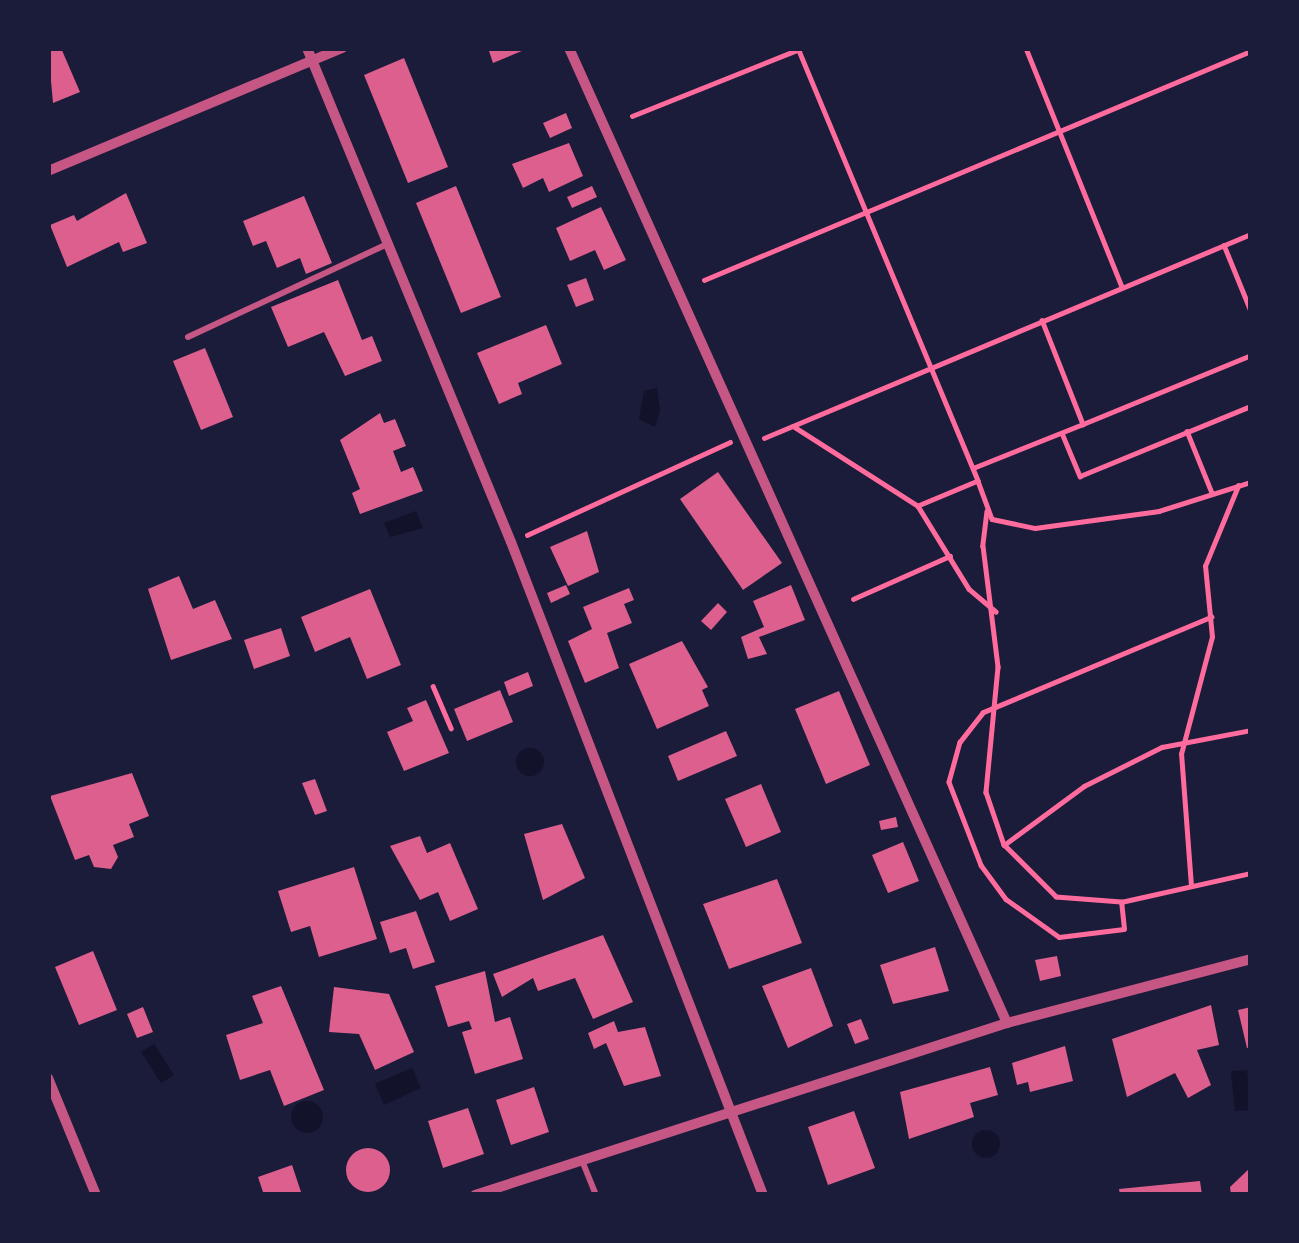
<!DOCTYPE html>
<style>
body{margin:0}
#map{position:relative;width:1299px;height:1243px;overflow:hidden;background:#1b1b3a;font-family:Quicksand,sans-serif}
div>[style]{position:absolute}
[style*='--x']{left:calc(var(--x)*1px);top:calc(var(--y)*1px);width:calc(var(--w)*1px);rotate:calc(var(--a)*1deg)}
.water>*{inset:0;background:#12122b}
.round{border-radius:50%}
.building>*{inset:0;background:#dd5f8e}
.path>*{height:4.5px;margin:-2.25px;padding:0 2.25px;transform-origin:2.25px;border-radius:2.25px;background:#ff6b9d}
.service>*{height:6px;margin:-3px;padding:0 3px;transform-origin:3px;border-radius:3px;background:#c65784}
.minor>*{height:10px;margin:-5px;padding:0 5px;transform-origin:5px;border-radius:5px;background:#c65784}
span{translate:-50% -50%;white-space:nowrap;text-align:center;line-height:1.15;-webkit-text-stroke:9px #1b1b3a;paint-order:stroke}
.frame{position:absolute;inset:0;border:51px solid #1b1b3a;pointer-events:none}
</style>
<div id="map">
<div class="water">
<i style="clip-path:polygon(657px 388px,660px 410px,655px 427px,639px 419px,644px 391px)"></i>
<i style="clip-path:polygon(416px 511px,423px 528px,390px 537px,384px 523px)"></i>
<i class="round" style="left:516px;top:748px;width:28px;height:28px"></i>
<i style="clip-path:polygon(154px 1044px,174px 1075px,161px 1083px,141px 1052px)"></i>
<i style="clip-path:polygon(412px 1068px,421px 1088px,384px 1105px,375px 1084px)"></i>
<i style="clip-path:polygon(1247px 1070px,1251px 1110px,1235px 1111px,1231px 1071px)"></i>
<i class="round" style="left:291px;top:1101px;width:32px;height:32px"></i>
<i class="round" style="left:972px;top:1130px;width:28px;height:28px"></i>
</div>
<div class="building">
<i style="clip-path:polygon(48px 48px,61px 48px,80px 92px,53px 103px)"></i>
<i style="clip-path:polygon(488px 48px,529px 48px,493px 63px)"></i>
<i style="clip-path:polygon(404px 58px,448px 167px,408px 183px,364px 75px)"></i>
<i style="clip-path:polygon(566px 113px,572px 128px,550px 138px,543px 123px)"></i>
<i style="clip-path:polygon(569px 143px,583px 176px,549px 192px,543px 178px,523px 188px,512px 164px)"></i>
<i style="clip-path:polygon(456px 186px,501px 297px,461px 313px,416px 203px)"></i>
<i style="clip-path:polygon(592px 186px,597px 197px,572px 208px,567px 197px)"></i>
<i style="clip-path:polygon(126px 193px,147px 243px,123px 252px,119px 242px,67px 267px,50px 225px,74px 215px,77px 221px)"></i>
<i style="clip-path:polygon(304px 196px,332px 263px,306px 274px,300px 258px,277px 268px,266px 241px,253px 246px,243px 221px)"></i>
<i style="clip-path:polygon(601px 207px,626px 260px,604px 270px,595px 250px,570px 261px,556px 228px)"></i>
<i style="clip-path:polygon(586px 278px,594px 300px,576px 307px,567px 285px)"></i>
<i style="clip-path:polygon(338px 280px,362px 340px,372px 336px,382px 361px,345px 376px,324px 332px,288px 347px,271px 307px)"></i>
<i style="clip-path:polygon(546px 325px,562px 364px,518px 383px,522px 394px,499px 404px,477px 353px)"></i>
<i style="clip-path:polygon(205px 348px,233px 417px,201px 430px,173px 361px)"></i>
<i style="clip-path:polygon(380px 413px,384px 423px,395px 419px,406px 446px,393px 451px,401px 472px,413px 467px,423px 491px,360px 514px,352px 493px,360px 489px,340px 440px)"></i>
<i style="clip-path:polygon(718px 472px,782px 563px,743px 590px,680px 499px)"></i>
<i style="clip-path:polygon(587px 531px,599px 572px,568px 586px,550px 547px)"></i>
<i style="clip-path:polygon(179px 576px,193px 609px,215px 600px,232px 639px,171px 660px,148px 589px)"></i>
<i style="clip-path:polygon(566px 585px,570px 594px,551px 603px,547px 593px)"></i>
<i style="clip-path:polygon(791px 585px,805px 620px,759px 637px,767px 654px,748px 659px,741px 637px,764px 627px,753px 601px)"></i>
<i style="clip-path:polygon(629px 588px,634px 600px,624px 604px,632px 623px,607px 633px,619px 668px,585px 683px,568px 641px,592px 629px,583px 607px)"></i>
<i style="clip-path:polygon(370px 589px,401px 665px,367px 679px,350px 637px,315px 652px,301px 617px)"></i>
<i style="clip-path:polygon(718px 603px,727px 612px,711px 630px,701px 621px)"></i>
<i style="clip-path:polygon(281px 628px,290px 656px,254px 669px,244px 640px)"></i>
<i style="clip-path:polygon(682px 641px,708px 687px,702px 690px,709px 706px,657px 729px,629px 664px)"></i>
<i style="clip-path:polygon(528px 672px,533px 686px,509px 696px,504px 682px)"></i>
<i style="clip-path:polygon(500px 690px,513px 722px,467px 741px,454px 709px)"></i>
<i style="clip-path:polygon(839px 691px,870px 765px,826px 784px,795px 709px)"></i>
<i style="clip-path:polygon(426px 700px,449px 753px,404px 771px,387px 732px,413px 721px,407px 708px)"></i>
<i style="clip-path:polygon(726px 731px,737px 756px,678px 781px,668px 756px)"></i>
<i style="clip-path:polygon(132px 773px,149px 816px,129px 824px,134px 837px,113px 845px,118px 857px,111px 869px,94px 867px,89px 855px,75px 860px,50px 796px)"></i>
<i style="clip-path:polygon(315px 779px,327px 811px,315px 815px,302px 783px)"></i>
<i style="clip-path:polygon(761px 784px,781px 832px,746px 847px,725px 799px)"></i>
<i style="clip-path:polygon(896px 817px,898px 827px,881px 830px,879px 821px)"></i>
<i style="clip-path:polygon(562px 824px,585px 878px,543px 900px,524px 834px)"></i>
<i style="clip-path:polygon(420px 836px,427px 853px,450px 843px,478px 909px,450px 921px,438px 892px,420px 900px,390px 846px)"></i>
<i style="clip-path:polygon(903px 842px,919px 881px,888px 893px,872px 855px)"></i>
<i style="clip-path:polygon(354px 867px,377px 939px,319px 957px,310px 926px,291px 932px,278px 891px)"></i>
<i style="clip-path:polygon(777px 879px,802px 943px,729px 969px,703px 904px)"></i>
<i style="clip-path:polygon(416px 911px,435px 962px,413px 969px,406px 948px,390px 953px,380px 922px)"></i>
<i style="clip-path:polygon(603px 935px,633px 1002px,593px 1019px,575px 978px,538px 991px,533px 978px,502px 997px,493px 974px)"></i>
<i style="clip-path:polygon(935px 947px,949px 991px,893px 1004px,880px 965px)"></i>
<i style="clip-path:polygon(93px 951px,117px 1010px,79px 1025px,55px 967px)"></i>
<i style="clip-path:polygon(1057px 956px,1061px 976px,1040px 981px,1035px 960px)"></i>
<i style="clip-path:polygon(811px 968px,833px 1026px,788px 1048px,762px 986px)"></i>
<i style="clip-path:polygon(485px 971px,495px 1022px,510px 1017px,523px 1059px,475px 1074px,462px 1032px,472px 1029px,469px 1021px,448px 1027px,435px 986px)"></i>
<i style="clip-path:polygon(281px 986px,324px 1090px,284px 1106px,270px 1070px,240px 1080px,226px 1035px,263px 1023px,252px 996px)"></i>
<i style="clip-path:polygon(334px 987px,389px 994px,414px 1052px,375px 1070px,359px 1034px,329px 1032px)"></i>
<i style="clip-path:polygon(1211px 1005px,1219px 1045px,1197px 1050px,1211px 1085px,1188px 1098px,1175px 1073px,1127px 1097px,1112px 1039px)"></i>
<i style="clip-path:polygon(143px 1007px,153px 1032px,137px 1038px,127px 1014px)"></i>
<i style="clip-path:polygon(1251px 1007px,1251px 1047px,1247px 1048px,1238px 1010px)"></i>
<i style="clip-path:polygon(861px 1019px,869px 1039px,855px 1044px,847px 1024px)"></i>
<i style="clip-path:polygon(614px 1021px,618px 1032px,645px 1027px,661px 1076px,624px 1086px,606px 1043px,594px 1049px,588px 1033px)"></i>
<i style="clip-path:polygon(1065px 1046px,1073px 1081px,1030px 1092px,1028px 1082px,1017px 1085px,1012px 1063px)"></i>
<i style="clip-path:polygon(990px 1067px,998px 1095px,970px 1103px,974px 1117px,909px 1139px,900px 1092px)"></i>
<i style="clip-path:polygon(534px 1087px,549px 1132px,511px 1145px,496px 1100px)"></i>
<i style="clip-path:polygon(468px 1108px,484px 1154px,443px 1168px,428px 1121px)"></i>
<i style="clip-path:polygon(854px 1111px,875px 1168px,828px 1185px,808px 1127px)"></i>
<i class="round" style="left:346px;top:1148px;width:44px;height:44px"></i>
<i style="clip-path:polygon(292px 1165px,302px 1195px,264px 1195px,258px 1177px)"></i>
<i style="clip-path:polygon(1251px 1167px,1251px 1195px,1231px 1195px,1230px 1187px)"></i>
<i style="clip-path:polygon(1200px 1181px,1202px 1195px,1120px 1195px,1119px 1189px)"></i>
</div>
<div class="path">
<i style="--x:798;--y:48;--w:469;--a:67.4"></i>
<i style="--x:978;--y:481;--w:65;--a:157.4"></i>
<i style="--x:1026;--y:48;--w:258;--a:68.1"></i>
<i style="--x:632;--y:116;--w:183;--a:-21.8"></i>
<i style="--x:1224;--y:245;--w:71;--a:67.8"></i>
<i style="--x:704;--y:280;--w:593;--a:-22.72"></i>
<i style="--x:1042;--y:320;--w:112;--a:68.5"></i>
<i style="--x:1083;--y:424;--w:182;--a:-22.3"></i>
<i style="--x:793;--y:426;--w:148;--a:32.6"></i>
<i style="--x:918;--y:506;--w:97;--a:58.4"></i>
<i style="--x:969;--y:589;--w:35;--a:40"></i>
<i style="--x:1187;--y:431;--w:67;--a:68"></i>
<i style="--x:1062;--y:433;--w:47;--a:67.3"></i>
<i style="--x:1080;--y:476;--w:185;--a:-22.3"></i>
<i style="--x:764;--y:438;--w:528;--a:-22.73"></i>
<i style="--x:973;--y:468;--w:118;--a:-21.8"></i>
<i style="--x:978;--y:481;--w:40;--a:69.8"></i>
<i style="--x:992;--y:519;--w:44;--a:11.8"></i>
<i style="--x:1035;--y:528;--w:125;--a:-7.8"></i>
<i style="--x:1159;--y:511;--w:96;--a:-17.5"></i>
<i style="--x:987;--y:511;--w:35;--a:97"></i>
<i style="--x:983;--y:546;--w:122;--a:82.9"></i>
<i style="--x:998;--y:667;--w:126;--a:95.5"></i>
<i style="--x:986;--y:792;--w:56;--a:71.2"></i>
<i style="--x:527;--y:535;--w:223;--a:-24.6"></i>
<i style="--x:853;--y:599;--w:106;--a:-23.9"></i>
<i style="--x:1212;--y:617;--w:248;--a:157.3"></i>
<i style="--x:983;--y:713;--w:37;--a:128"></i>
<i style="--x:960;--y:742;--w:41;--a:105.4"></i>
<i style="--x:949;--y:782;--w:89;--a:68.9"></i>
<i style="--x:981;--y:865;--w:42;--a:53.7"></i>
<i style="--x:1006;--y:899;--w:65;--a:35.6"></i>
<i style="--x:1059;--y:937;--w:65;--a:-7"></i>
<i style="--x:1124;--y:929;--w:27;--a:-96"></i>
<i style="--x:1121;--y:902;--w:133;--a:-12.6"></i>
<i style="--x:433;--y:686;--w:46;--a:66.8"></i>
<i style="--x:1191;--y:886;--w:132;--a:-94.3"></i>
<i style="--x:1181;--y:754;--w:121;--a:-75.2"></i>
<i style="--x:1212;--y:637;--w:71;--a:-95.6"></i>
<i style="--x:1205;--y:566;--w:87;--a:-67.6"></i>
<i style="--x:1121;--y:902;--w:65;--a:-175.6"></i>
<i style="--x:1056;--y:897;--w:74;--a:-135"></i>
<i style="--x:1004;--y:845;--w:99;--a:-36.4"></i>
<i style="--x:1084;--y:786;--w:87;--a:-26.6"></i>
<i style="--x:1162;--y:747;--w:91;--a:-10.8"></i>
</div>
<div class="service">
<i style="--x:188;--y:337;--w:217;--a:-25"></i>
<i style="--x:583;--y:1163;--w:35;--a:68"></i>
</div>
<div class="minor">
<i style="--x:307;--y:48;--w:534;--a:67.56"></i>
<i style="--x:511;--y:542;--w:700;--a:68.9"></i>
<i style="--x:569;--y:48;--w:1069;--a:65.81"></i>
<i style="--x:48;--y:171;--w:319;--a:-22.7"></i>
<i style="--x:48;--y:1078;--w:126;--a:67.7"></i>
<i style="--x:475;--y:1195;--w:559;--a:-17.92"></i>
<i style="--x:1007;--y:1023;--w:252;--a:-14.7"></i>
</div>
<div class="frame"></div>
</div>
